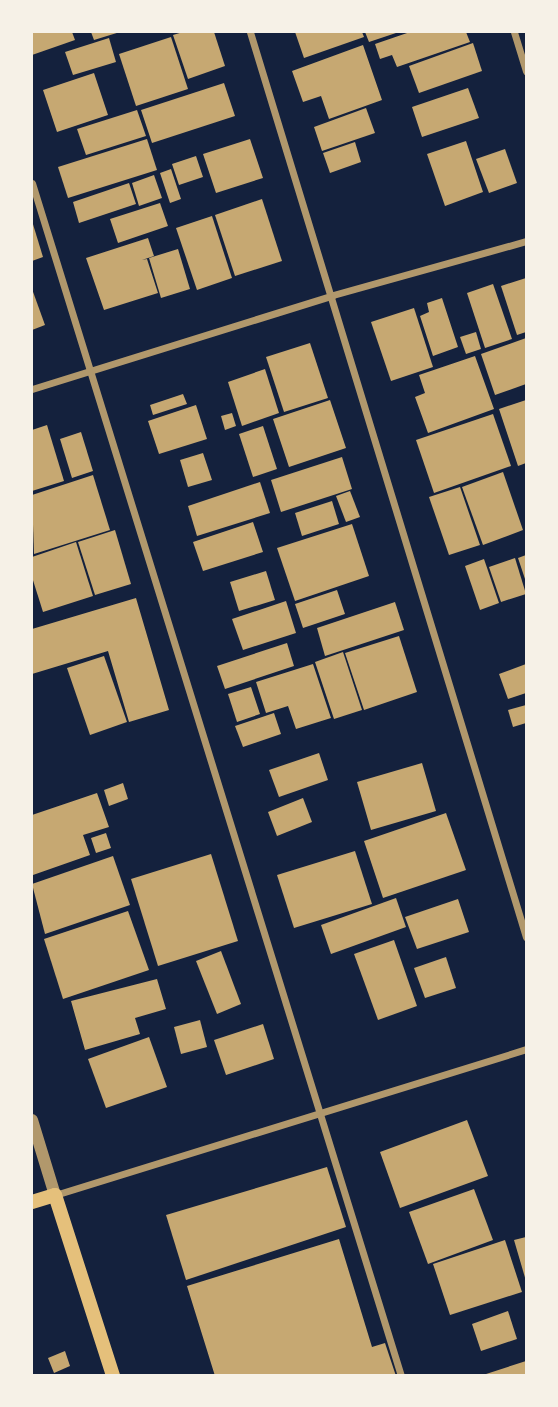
<!DOCTYPE html>
<style>
body{margin:0}
#map{position:relative;width:558px;height:1407px;overflow:hidden;background:#14213d;font-family:Arial,sans-serif}
div>[style]{position:absolute}
[style*='--x']{left:calc(var(--x)*1px);top:calc(var(--y)*1px);width:calc(var(--w)*1px);rotate:calc(var(--a)*1deg)}
.building>*{inset:0;background:#c6a872}
.minor>*{height:7px;margin:-3.5px;padding:0 3.5px;transform-origin:3.5px;border-radius:3.5px;background:#b1986c}
.tertiary>*{height:12px;margin:-6px;padding:0 6px;transform-origin:6px;border-radius:6px;background:#b1986c}
.secondary>*{height:14px;margin:-7px;padding:0 7px;transform-origin:7px;border-radius:7px;background:#e5c07b}
span{translate:-50% -50%;white-space:nowrap;text-align:center;line-height:1.15;-webkit-text-stroke:7px #f6f1e7;paint-order:stroke}
.frame{position:absolute;inset:0;border:33px solid #f6f1e7;pointer-events:none}
</style>
<div id="map">
<div class="building">
<i style="clip-path:polygon(32px 32px,72px 32px,75px 40px,32px 55px)"></i>
<i style="clip-path:polygon(91px 32px,120px 32px,94px 40px)"></i>
<i style="clip-path:polygon(183px 32px,214px 32px,225px 66px,188px 79px,173px 35px)"></i>
<i style="clip-path:polygon(295px 32px,362px 32px,364px 37px,304px 58px)"></i>
<i style="clip-path:polygon(365px 32px,399px 32px,369px 42px)"></i>
<i style="clip-path:polygon(410px 32px,466px 32px,470px 42px,397px 67px,392px 55px,380px 59px,375px 44px)"></i>
<i style="clip-path:polygon(171px 37px,188px 89px,136px 106px,119px 54px)"></i>
<i style="clip-path:polygon(109px 38px,116px 62px,73px 75px,65px 52px)"></i>
<i style="clip-path:polygon(473px 43px,482px 71px,419px 93px,409px 66px)"></i>
<i style="clip-path:polygon(363px 45px,382px 100px,329px 119px,321px 96px,303px 102px,292px 71px)"></i>
<i style="clip-path:polygon(94px 73px,108px 115px,57px 132px,43px 90px)"></i>
<i style="clip-path:polygon(224px 83px,235px 116px,152px 143px,141px 110px)"></i>
<i style="clip-path:polygon(468px 88px,479px 118px,422px 137px,412px 107px)"></i>
<i style="clip-path:polygon(366px 108px,375px 133px,322px 151px,314px 127px)"></i>
<i style="clip-path:polygon(137px 110px,146px 136px,86px 155px,77px 129px)"></i>
<i style="clip-path:polygon(147px 139px,157px 170px,68px 198px,58px 167px)"></i>
<i style="clip-path:polygon(250px 139px,263px 178px,216px 193px,203px 154px)"></i>
<i style="clip-path:polygon(466px 141px,483px 192px,445px 206px,427px 154px)"></i>
<i style="clip-path:polygon(355px 142px,361px 162px,330px 173px,323px 153px)"></i>
<i style="clip-path:polygon(505px 149px,517px 183px,489px 193px,476px 159px)"></i>
<i style="clip-path:polygon(196px 156px,203px 177px,179px 185px,172px 164px)"></i>
<i style="clip-path:polygon(171px 169px,181px 199px,170px 203px,160px 173px)"></i>
<i style="clip-path:polygon(154px 175px,162px 198px,139px 206px,132px 183px)"></i>
<i style="clip-path:polygon(129px 183px,136px 204px,79px 223px,73px 202px)"></i>
<i style="clip-path:polygon(262px 199px,282px 261px,235px 276px,215px 215px)"></i>
<i style="clip-path:polygon(160px 203px,168px 226px,118px 243px,110px 219px)"></i>
<i style="clip-path:polygon(212px 216px,232px 278px,197px 290px,176px 228px)"></i>
<i style="clip-path:polygon(32px 221px,43px 257px,32px 261px)"></i>
<i style="clip-path:polygon(148px 238px,154px 256px,142px 260px,147px 259px,158px 293px,104px 310px,86px 258px)"></i>
<i style="clip-path:polygon(178px 249px,190px 289px,161px 298px,149px 258px)"></i>
<i style="clip-path:polygon(526px 278px,526px 332px,517px 335px,501px 286px)"></i>
<i style="clip-path:polygon(493px 284px,512px 339px,485px 348px,467px 293px)"></i>
<i style="clip-path:polygon(32px 289px,45px 325px,32px 330px)"></i>
<i style="clip-path:polygon(442px 298px,458px 347px,433px 356px,420px 316px,429px 312px,427px 303px)"></i>
<i style="clip-path:polygon(414px 308px,433px 367px,391px 381px,371px 322px)"></i>
<i style="clip-path:polygon(476px 332px,481px 349px,466px 354px,460px 337px)"></i>
<i style="clip-path:polygon(526px 338px,526px 384px,495px 395px,481px 354px)"></i>
<i style="clip-path:polygon(310px 343px,328px 398px,284px 412px,266px 357px)"></i>
<i style="clip-path:polygon(475px 356px,494px 409px,428px 433px,415px 397px,425px 393px,419px 375px)"></i>
<i style="clip-path:polygon(265px 369px,279px 413px,242px 426px,228px 382px)"></i>
<i style="clip-path:polygon(183px 394px,187px 404px,153px 415px,150px 405px)"></i>
<i style="clip-path:polygon(330px 400px,346px 448px,289px 467px,273px 419px)"></i>
<i style="clip-path:polygon(526px 400px,526px 463px,518px 466px,499px 409px)"></i>
<i style="clip-path:polygon(196px 405px,207px 439px,159px 454px,148px 421px)"></i>
<i style="clip-path:polygon(232px 413px,236px 426px,225px 430px,221px 416px)"></i>
<i style="clip-path:polygon(493px 414px,511px 466px,434px 493px,416px 440px)"></i>
<i style="clip-path:polygon(47px 425px,64px 481px,32px 491px,32px 430px)"></i>
<i style="clip-path:polygon(263px 426px,277px 469px,253px 477px,239px 434px)"></i>
<i style="clip-path:polygon(81px 432px,93px 471px,72px 478px,60px 439px)"></i>
<i style="clip-path:polygon(203px 453px,212px 480px,188px 487px,180px 460px)"></i>
<i style="clip-path:polygon(342px 457px,352px 489px,281px 512px,271px 480px)"></i>
<i style="clip-path:polygon(503px 472px,523px 530px,483px 545px,462px 487px)"></i>
<i style="clip-path:polygon(93px 475px,110px 530px,34px 554px,32px 495px)"></i>
<i style="clip-path:polygon(260px 482px,270px 513px,197px 536px,188px 506px)"></i>
<i style="clip-path:polygon(460px 487px,480px 545px,449px 555px,429px 497px)"></i>
<i style="clip-path:polygon(350px 491px,360px 517px,346px 522px,336px 496px)"></i>
<i style="clip-path:polygon(332px 501px,339px 524px,302px 536px,295px 513px)"></i>
<i style="clip-path:polygon(253px 522px,263px 552px,203px 571px,193px 542px)"></i>
<i style="clip-path:polygon(352px 524px,369px 576px,295px 601px,277px 548px)"></i>
<i style="clip-path:polygon(115px 530px,131px 584px,95px 595px,78px 542px)"></i>
<i style="clip-path:polygon(76px 542px,93px 596px,43px 612px,32px 577px,32px 557px)"></i>
<i style="clip-path:polygon(526px 555px,526px 582px,518px 558px)"></i>
<i style="clip-path:polygon(515px 558px,526px 594px,501px 602px,489px 567px)"></i>
<i style="clip-path:polygon(484px 559px,499px 603px,480px 610px,465px 566px)"></i>
<i style="clip-path:polygon(266px 571px,275px 600px,239px 611px,230px 582px)"></i>
<i style="clip-path:polygon(337px 590px,345px 614px,303px 628px,295px 604px)"></i>
<i style="clip-path:polygon(136px 598px,169px 710px,129px 722px,108px 651px,32px 674px,32px 629px)"></i>
<i style="clip-path:polygon(286px 601px,296px 633px,243px 650px,232px 619px)"></i>
<i style="clip-path:polygon(395px 602px,404px 630px,325px 656px,317px 628px)"></i>
<i style="clip-path:polygon(399px 636px,417px 692px,364px 710px,345px 653px)"></i>
<i style="clip-path:polygon(287px 643px,294px 666px,225px 689px,217px 666px)"></i>
<i style="clip-path:polygon(343px 652px,362px 710px,334px 719px,315px 662px)"></i>
<i style="clip-path:polygon(104px 656px,127px 722px,90px 735px,67px 668px)"></i>
<i style="clip-path:polygon(313px 664px,331px 718px,296px 729px,288px 706px,266px 713px,256px 682px)"></i>
<i style="clip-path:polygon(526px 664px,526px 693px,508px 699px,499px 674px)"></i>
<i style="clip-path:polygon(251px 687px,260px 714px,237px 722px,228px 694px)"></i>
<i style="clip-path:polygon(526px 705px,526px 723px,513px 727px,508px 710px)"></i>
<i style="clip-path:polygon(274px 713px,281px 734px,243px 747px,235px 726px)"></i>
<i style="clip-path:polygon(319px 753px,328px 780px,279px 797px,269px 770px)"></i>
<i style="clip-path:polygon(422px 763px,436px 811px,371px 830px,357px 782px)"></i>
<i style="clip-path:polygon(123px 783px,128px 799px,109px 806px,104px 790px)"></i>
<i style="clip-path:polygon(97px 793px,109px 827px,83px 835px,90px 855px,33px 875px,32px 815px)"></i>
<i style="clip-path:polygon(303px 798px,312px 822px,277px 836px,268px 812px)"></i>
<i style="clip-path:polygon(446px 813px,466px 870px,383px 898px,364px 841px)"></i>
<i style="clip-path:polygon(106px 833px,111px 848px,96px 853px,91px 838px)"></i>
<i style="clip-path:polygon(355px 851px,372px 904px,294px 928px,277px 875px)"></i>
<i style="clip-path:polygon(211px 854px,238px 941px,158px 966px,131px 879px)"></i>
<i style="clip-path:polygon(113px 856px,130px 905px,45px 934px,32px 884px)"></i>
<i style="clip-path:polygon(396px 898px,406px 927px,331px 954px,321px 925px)"></i>
<i style="clip-path:polygon(458px 899px,469px 932px,417px 949px,405px 917px)"></i>
<i style="clip-path:polygon(128px 911px,149px 970px,63px 999px,44px 939px)"></i>
<i style="clip-path:polygon(394px 940px,417px 1006px,378px 1020px,354px 954px)"></i>
<i style="clip-path:polygon(221px 951px,241px 1004px,217px 1014px,196px 961px)"></i>
<i style="clip-path:polygon(446px 957px,456px 988px,425px 998px,414px 968px)"></i>
<i style="clip-path:polygon(157px 979px,166px 1009px,135px 1018px,140px 1034px,85px 1050px,71px 1001px)"></i>
<i style="clip-path:polygon(200px 1020px,207px 1047px,181px 1054px,174px 1027px)"></i>
<i style="clip-path:polygon(263px 1024px,274px 1059px,226px 1075px,214px 1040px)"></i>
<i style="clip-path:polygon(149px 1037px,167px 1087px,106px 1108px,88px 1059px)"></i>
<i style="clip-path:polygon(467px 1120px,488px 1176px,400px 1208px,380px 1152px)"></i>
<i style="clip-path:polygon(327px 1167px,346px 1227px,186px 1280px,166px 1215px)"></i>
<i style="clip-path:polygon(474px 1189px,493px 1240px,428px 1264px,409px 1212px)"></i>
<i style="clip-path:polygon(526px 1237px,526px 1281px,514px 1240px)"></i>
<i style="clip-path:polygon(339px 1239px,372px 1347px,385px 1343px,396px 1376px,215px 1376px,187px 1286px)"></i>
<i style="clip-path:polygon(505px 1240px,522px 1292px,450px 1315px,433px 1264px)"></i>
<i style="clip-path:polygon(508px 1311px,517px 1339px,481px 1351px,472px 1324px)"></i>
<i style="clip-path:polygon(65px 1351px,70px 1366px,54px 1373px,48px 1358px)"></i>
<i style="clip-path:polygon(526px 1361px,526px 1376px,483px 1376px,483px 1375px)"></i>
</div>
<div class="minor">
<i style="--x:250;--y:32;--w:946;--a:73.04"></i>
<i style="--x:514;--y:32;--w:41;--a:72.9"></i>
<i style="--x:32;--y:183;--w:1249;--a:72.81"></i>
<i style="--x:32;--y:389;--w:315;--a:-17.3"></i>
<i style="--x:333;--y:295;--w:200;--a:-15.6"></i>
<i style="--x:55;--y:1195;--w:493;--a:-17.2"></i>
</div>
<div class="tertiary">
<i style="--x:32;--y:1120;--w:78;--a:73"></i>
</div>
<div class="secondary">
<i style="--x:32;--y:1202;--w:24;--a:-17"></i>
<i style="--x:55;--y:1195;--w:190;--a:72.2"></i>
</div>
<div class="frame"></div>
</div>
